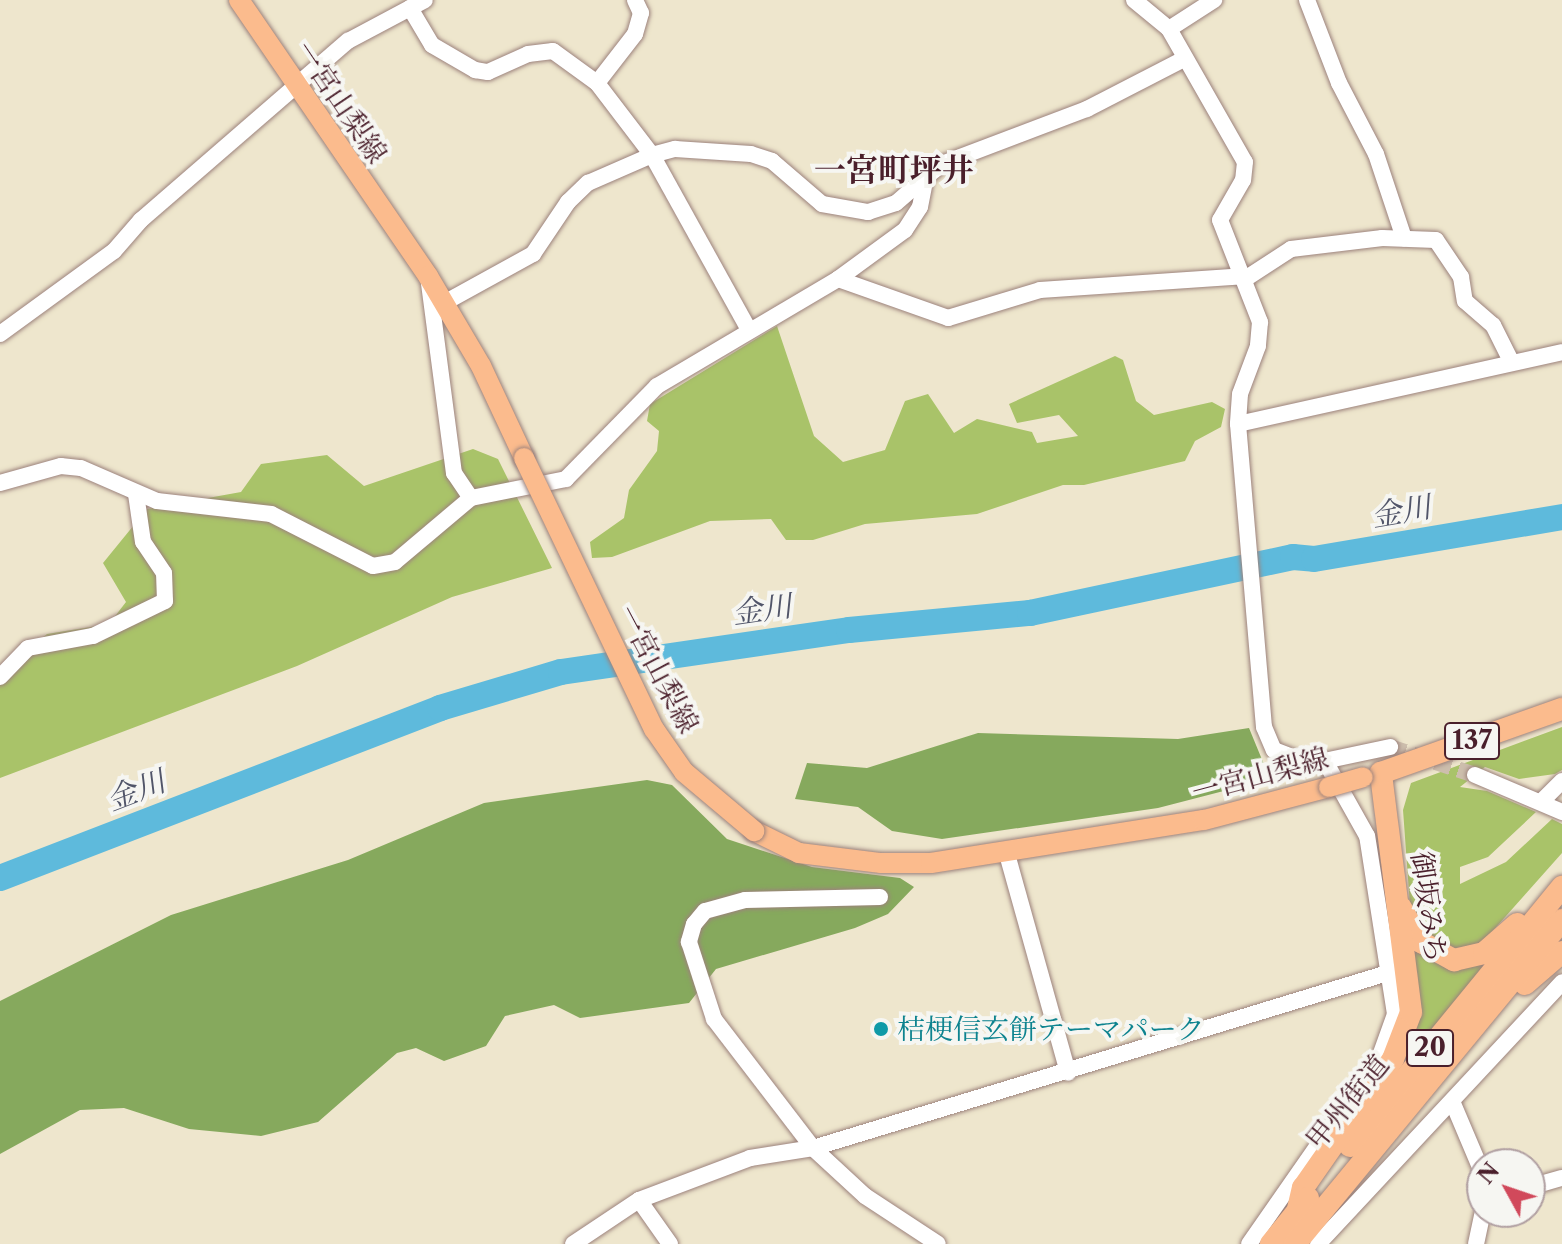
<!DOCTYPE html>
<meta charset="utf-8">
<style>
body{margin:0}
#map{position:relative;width:1562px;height:1244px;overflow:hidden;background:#eee6cd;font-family:"Libre Caslon Text","Noto Serif JP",serif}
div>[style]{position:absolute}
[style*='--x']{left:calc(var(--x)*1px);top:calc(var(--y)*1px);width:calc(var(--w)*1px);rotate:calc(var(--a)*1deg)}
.green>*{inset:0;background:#a9c369}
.forest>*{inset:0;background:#86a95d}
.river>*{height:26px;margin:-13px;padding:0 13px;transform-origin:13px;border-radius:13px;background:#5ebadc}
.minor-tunnel>*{height:16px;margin-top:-8px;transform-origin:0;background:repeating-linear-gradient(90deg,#cdbead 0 16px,transparent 0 24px)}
.roads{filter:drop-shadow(0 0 2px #9c827c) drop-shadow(0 0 2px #9c827c)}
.minor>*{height:16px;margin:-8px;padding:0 8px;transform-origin:8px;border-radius:8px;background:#fff}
.major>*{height:20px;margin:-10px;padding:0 10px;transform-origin:10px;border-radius:10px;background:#fbbb8d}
.highway>*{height:22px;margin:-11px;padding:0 11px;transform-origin:11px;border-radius:11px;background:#fbbb8d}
.bridges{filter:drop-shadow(0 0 2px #9c827c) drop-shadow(0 0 2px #9c827c)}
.major-bridge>*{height:20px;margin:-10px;padding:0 10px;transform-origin:10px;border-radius:10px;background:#fbbb8d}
.dots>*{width:22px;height:22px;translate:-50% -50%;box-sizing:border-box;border:4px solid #f6f6f2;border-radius:50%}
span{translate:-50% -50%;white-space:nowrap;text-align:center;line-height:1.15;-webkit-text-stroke:8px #f6f6f2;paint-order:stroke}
.shield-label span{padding:2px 6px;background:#f6f6f2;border:2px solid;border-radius:6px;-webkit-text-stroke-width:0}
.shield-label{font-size:26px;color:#4a1f2b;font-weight:700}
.street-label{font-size:28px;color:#4a1f2b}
.culture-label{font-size:28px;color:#0d838f}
.left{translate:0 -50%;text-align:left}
.water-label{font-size:30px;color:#515569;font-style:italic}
.quarter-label{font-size:32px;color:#4a1f2b;font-weight:700}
.north{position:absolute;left:1466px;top:1148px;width:80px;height:80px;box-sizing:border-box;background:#f6f6f2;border:2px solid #b1a0a2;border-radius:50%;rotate:310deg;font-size:22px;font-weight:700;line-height:32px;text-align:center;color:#4a1f2b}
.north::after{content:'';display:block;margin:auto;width:28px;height:36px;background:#d1495b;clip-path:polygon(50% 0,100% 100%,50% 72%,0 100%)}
</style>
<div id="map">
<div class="green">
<i style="clip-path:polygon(777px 326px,814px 436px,843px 462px,885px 450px,905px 401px,928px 394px,954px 433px,977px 419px,1032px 432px,1037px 443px,1078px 436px,1059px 415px,1017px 423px,1009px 404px,1115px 356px,1123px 360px,1136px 401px,1154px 415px,1212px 402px,1225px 409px,1221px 427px,1195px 441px,1185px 461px,1084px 485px,1063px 485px,977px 514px,865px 524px,813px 540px,786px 540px,771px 519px,710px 521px,612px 557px,592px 558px,590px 542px,624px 518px,629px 490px,657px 451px,659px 431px,647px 421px,650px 404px)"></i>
<i style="clip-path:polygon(473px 449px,498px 459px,552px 568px,452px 597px,297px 666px,0 778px,0 673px,47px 634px,109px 624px,126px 602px,103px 563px,147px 509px,241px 492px,261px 464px,327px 455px,364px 486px)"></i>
<i style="clip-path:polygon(1562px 727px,1562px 770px,1555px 774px,1519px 779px,1485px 767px,1460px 787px,1487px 791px,1536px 812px,1488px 857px,1460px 867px,1460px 884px,1506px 862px,1552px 819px,1562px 824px,1562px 853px,1482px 943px,1452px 949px,1428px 939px,1410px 906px,1403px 810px,1411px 783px)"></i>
<i style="clip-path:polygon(1413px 946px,1427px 960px,1453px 969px,1490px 960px,1409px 1060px,1401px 1059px)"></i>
</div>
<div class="forest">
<i style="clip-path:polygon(1249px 728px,1270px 779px,1158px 808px,942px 839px,892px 831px,858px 807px,795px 799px,807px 763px,867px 768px,978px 733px,1178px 739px)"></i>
<i style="clip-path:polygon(647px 780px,672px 785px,727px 839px,812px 867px,900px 878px,914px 887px,888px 914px,855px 928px,716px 969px,689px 1003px,580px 1018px,554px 1005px,505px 1016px,486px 1046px,444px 1061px,416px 1048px,397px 1053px,318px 1122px,261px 1136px,189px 1129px,124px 1108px,80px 1110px,0 1154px,0 1001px,171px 915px,348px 860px,484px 803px)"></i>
</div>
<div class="river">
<i style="--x:0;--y:878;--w:472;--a:-21.1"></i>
<i style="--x:440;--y:708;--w:126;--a:-16.6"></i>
<i style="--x:561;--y:672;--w:291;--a:-8.3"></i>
<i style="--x:849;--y:630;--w:182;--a:-5.4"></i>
<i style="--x:1030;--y:613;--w:269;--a:-12"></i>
<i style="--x:1293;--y:557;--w:21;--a:5"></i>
<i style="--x:1314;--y:559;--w:252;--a:-9.6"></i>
</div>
<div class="minor-tunnel">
<i style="--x:1390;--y:747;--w:89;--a:18.2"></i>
</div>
<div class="roads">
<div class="minor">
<i style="--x:1134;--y:0;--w:45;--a:39.6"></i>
<i style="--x:1169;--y:29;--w:153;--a:60.3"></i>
<i style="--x:1245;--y:162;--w:18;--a:96"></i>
<i style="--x:1243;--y:180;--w:46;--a:119.9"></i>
<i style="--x:1220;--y:220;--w:110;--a:68.6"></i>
<i style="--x:1260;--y:322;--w:24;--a:95"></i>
<i style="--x:1258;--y:346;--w:51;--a:110.6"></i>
<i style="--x:1240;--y:394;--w:30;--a:94"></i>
<i style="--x:1238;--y:424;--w:304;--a:85.1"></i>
<i style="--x:1264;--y:727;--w:25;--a:67"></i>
<i style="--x:1274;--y:750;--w:39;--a:21"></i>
<i style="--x:1310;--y:764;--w:82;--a:-12"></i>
<i style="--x:1307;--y:0;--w:89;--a:68.9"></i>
<i style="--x:1339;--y:83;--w:80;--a:62.5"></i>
<i style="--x:1376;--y:154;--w:89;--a:71.6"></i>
<i style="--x:410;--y:8;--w:43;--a:59.3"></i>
<i style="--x:432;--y:45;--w:50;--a:30.2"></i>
<i style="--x:475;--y:70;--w:13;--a:9"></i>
<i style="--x:488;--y:72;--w:44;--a:-24.2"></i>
<i style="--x:528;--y:54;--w:25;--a:-7"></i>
<i style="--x:553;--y:51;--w:54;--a:36"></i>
<i style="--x:597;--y:83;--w:91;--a:52.6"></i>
<i style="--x:652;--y:155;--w:200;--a:61"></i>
<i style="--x:1169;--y:29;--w:54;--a:-32.8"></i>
<i style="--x:597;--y:83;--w:62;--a:-52.2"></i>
<i style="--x:635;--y:34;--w:22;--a:-74"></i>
<i style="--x:641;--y:13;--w:14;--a:-115"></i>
<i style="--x:428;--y:276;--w:199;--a:82.5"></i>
<i style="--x:454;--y:473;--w:30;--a:56"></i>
<i style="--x:838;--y:279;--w:117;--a:19.5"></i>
<i style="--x:948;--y:318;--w:96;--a:-16.9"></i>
<i style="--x:1040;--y:290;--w:203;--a:-3.9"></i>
<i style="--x:1245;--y:279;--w:55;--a:-33.1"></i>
<i style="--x:1291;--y:249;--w:92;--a:-6.9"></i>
<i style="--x:1382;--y:238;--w:54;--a:2.1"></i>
<i style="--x:1436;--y:240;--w:45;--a:56"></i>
<i style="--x:1461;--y:277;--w:24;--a:81"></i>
<i style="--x:1465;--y:301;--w:37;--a:41"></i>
<i style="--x:1493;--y:325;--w:42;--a:63.4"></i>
<i style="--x:444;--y:303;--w:102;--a:-28.8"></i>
<i style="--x:533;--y:254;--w:63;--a:-56.1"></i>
<i style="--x:568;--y:202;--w:28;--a:-44"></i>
<i style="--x:588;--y:183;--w:70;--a:-23.6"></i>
<i style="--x:652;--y:155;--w:24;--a:-15"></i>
<i style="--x:675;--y:149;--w:76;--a:3.8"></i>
<i style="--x:751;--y:154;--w:22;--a:18"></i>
<i style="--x:772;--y:161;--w:66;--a:40.7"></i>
<i style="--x:822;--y:204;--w:47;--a:9.9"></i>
<i style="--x:868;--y:212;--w:29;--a:-18"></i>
<i style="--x:896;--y:203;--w:40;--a:-41"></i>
<i style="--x:0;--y:334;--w:141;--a:-36.1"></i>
<i style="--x:114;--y:251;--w:41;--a:-48.9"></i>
<i style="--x:141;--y:220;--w:274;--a:-40.9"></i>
<i style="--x:348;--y:41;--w:87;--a:-28"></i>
<i style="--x:1238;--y:424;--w:332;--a:-12.5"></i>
<i style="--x:0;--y:483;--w:63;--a:-15.6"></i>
<i style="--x:61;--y:466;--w:20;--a:6"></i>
<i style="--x:81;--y:468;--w:83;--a:23.5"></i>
<i style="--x:157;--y:501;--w:115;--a:6.5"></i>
<i style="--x:271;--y:514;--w:114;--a:27"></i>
<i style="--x:373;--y:566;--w:22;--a:-10"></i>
<i style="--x:395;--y:562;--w:99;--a:-40.1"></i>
<i style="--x:471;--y:498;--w:97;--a:-11.3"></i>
<i style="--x:566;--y:479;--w:130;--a:-45.6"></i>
<i style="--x:657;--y:386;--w:210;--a:-30.6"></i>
<i style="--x:838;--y:279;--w:83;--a:-36.2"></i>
<i style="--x:905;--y:230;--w:27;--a:-57"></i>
<i style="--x:920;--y:207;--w:31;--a:-79"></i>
<i style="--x:926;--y:177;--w:21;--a:-39"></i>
<i style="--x:942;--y:164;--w:155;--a:-20.8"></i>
<i style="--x:1087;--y:109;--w:109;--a:-27.3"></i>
<i style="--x:0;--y:677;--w:40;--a:-46"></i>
<i style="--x:28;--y:648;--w:66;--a:-10.5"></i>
<i style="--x:93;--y:636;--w:80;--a:-25.9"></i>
<i style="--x:165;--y:601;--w:28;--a:-92"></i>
<i style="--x:164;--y:573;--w:37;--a:-124"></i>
<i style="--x:143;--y:542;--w:49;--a:-98.3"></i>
<i style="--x:1475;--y:775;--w:95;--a:23"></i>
<i style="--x:1543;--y:800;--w:27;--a:-45"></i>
<i style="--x:1007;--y:854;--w:227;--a:74.4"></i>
<i style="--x:880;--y:897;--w:135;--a:178.7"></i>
<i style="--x:745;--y:900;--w:41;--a:164.6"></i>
<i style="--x:705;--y:911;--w:17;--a:130"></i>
<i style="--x:694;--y:924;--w:19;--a:106"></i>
<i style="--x:689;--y:942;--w:81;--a:72"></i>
<i style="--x:714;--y:1019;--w:163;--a:52.5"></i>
<i style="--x:813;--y:1148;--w:71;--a:42.7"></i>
<i style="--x:865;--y:1196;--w:87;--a:33.3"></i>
<i style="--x:1452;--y:1101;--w:77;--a:67.1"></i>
<i style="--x:1530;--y:1187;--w:33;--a:-16"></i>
<i style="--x:639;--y:1200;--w:54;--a:54.8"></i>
<i style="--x:573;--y:1244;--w:79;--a:-33.7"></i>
<i style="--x:639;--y:1200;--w:119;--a:-20.7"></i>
<i style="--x:750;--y:1158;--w:64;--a:-9"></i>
<i style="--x:813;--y:1148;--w:604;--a:-16.94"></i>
<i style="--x:1249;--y:1244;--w:229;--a:-55.1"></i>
<i style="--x:1380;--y:1056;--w:45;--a:-70.3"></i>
<i style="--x:1395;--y:1014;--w:180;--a:-98.9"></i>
<i style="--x:1367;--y:836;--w:84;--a:-119.3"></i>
<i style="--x:1318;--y:1244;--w:358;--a:-47"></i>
<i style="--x:1476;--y:1244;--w:33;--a:-78"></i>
</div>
<div class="major">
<i style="--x:239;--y:0;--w:335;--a:55.6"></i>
<i style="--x:428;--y:276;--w:104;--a:59.5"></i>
<i style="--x:481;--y:366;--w:102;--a:64.9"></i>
<i style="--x:754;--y:831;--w:50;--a:26.1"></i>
<i style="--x:799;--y:853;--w:83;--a:7"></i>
<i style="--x:881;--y:863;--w:50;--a:0"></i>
<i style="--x:931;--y:863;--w:276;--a:-9"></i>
<i style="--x:1204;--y:820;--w:129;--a:-14.8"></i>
</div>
<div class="highway">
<i style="--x:1401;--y:908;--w:39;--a:60"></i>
<i style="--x:1421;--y:942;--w:38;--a:29"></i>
<i style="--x:1454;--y:960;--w:31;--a:-13"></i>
<i style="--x:1484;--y:953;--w:44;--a:-41.3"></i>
<i style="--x:1525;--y:984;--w:49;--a:-40.9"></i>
<i style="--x:1350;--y:1146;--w:335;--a:-50.7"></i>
<i style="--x:1298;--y:1209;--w:22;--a:-77"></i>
<i style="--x:1303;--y:1188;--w:157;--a:-55.1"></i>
<i style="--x:1393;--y:1059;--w:50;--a:-69"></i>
<i style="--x:1411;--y:1012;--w:241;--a:-97.2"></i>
<i style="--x:1381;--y:773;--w:192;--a:-19.5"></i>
<i style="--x:1271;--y:1244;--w:59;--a:-51.2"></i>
<i style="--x:1295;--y:1244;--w:420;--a:-50.5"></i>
</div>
</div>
<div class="bridges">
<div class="major-bridge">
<i style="--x:524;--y:458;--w:301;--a:64.4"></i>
<i style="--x:654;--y:729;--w:52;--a:55.1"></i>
<i style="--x:684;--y:772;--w:92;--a:40.1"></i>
<i style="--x:1329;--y:787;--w:35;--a:-16"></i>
</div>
</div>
<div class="dots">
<i style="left:881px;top:1029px;background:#0f9aa8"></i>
</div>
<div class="shield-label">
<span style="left:1472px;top:741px">137</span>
<span style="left:1430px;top:1048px">20</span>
</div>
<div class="street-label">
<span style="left:341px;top:102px;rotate:56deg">一宮山梨線</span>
<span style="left:658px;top:669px;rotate:62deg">一宮山梨線</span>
<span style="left:1260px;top:775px;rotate:-15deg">一宮山梨線</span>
<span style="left:1429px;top:907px;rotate:82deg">御坂みち</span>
<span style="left:1347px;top:1102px;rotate:-51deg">甲州街道</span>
</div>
<div class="culture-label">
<span class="left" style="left:897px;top:1029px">桔梗信玄餅テーマパーク</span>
</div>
<div class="water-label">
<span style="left:1401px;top:512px;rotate:-10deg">金川</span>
<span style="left:762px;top:610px;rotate:-8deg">金川</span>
<span style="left:136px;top:791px;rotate:-21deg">金川</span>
</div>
<div class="quarter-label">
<span style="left:894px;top:170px">一宮町坪井</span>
</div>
<div class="north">N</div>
</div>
